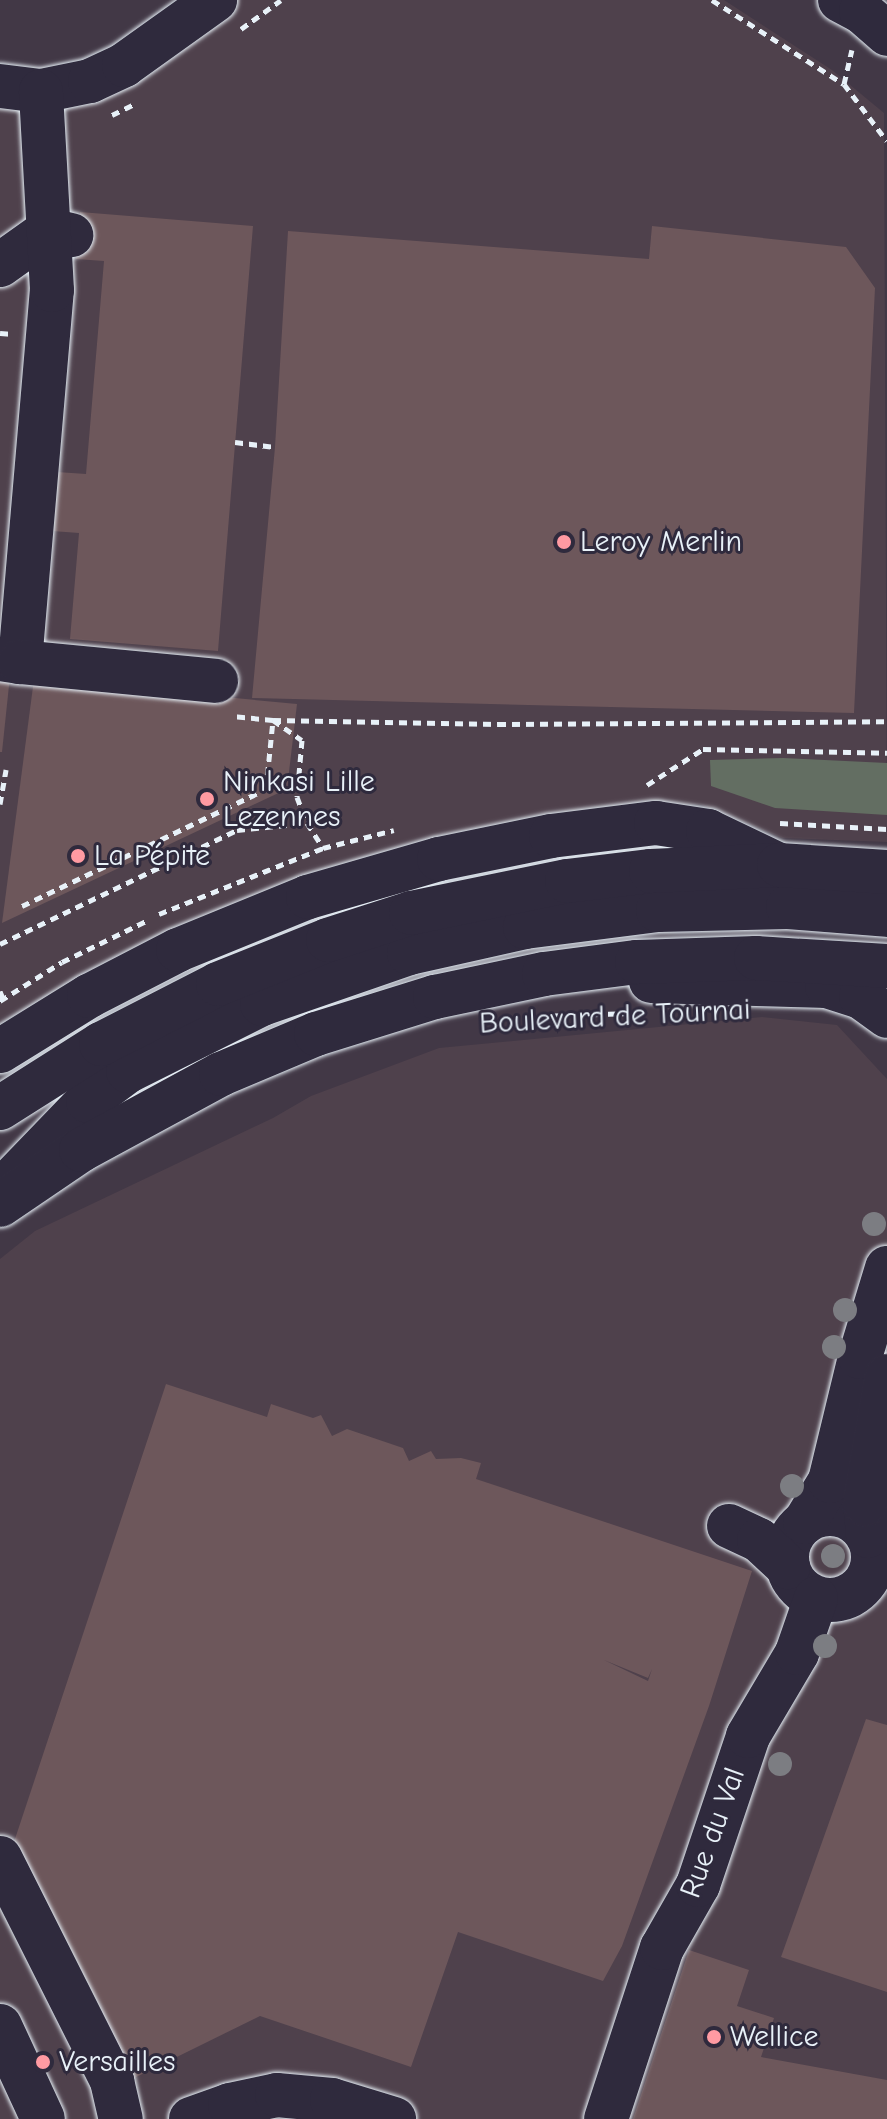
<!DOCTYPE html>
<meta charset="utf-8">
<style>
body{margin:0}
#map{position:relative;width:887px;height:2119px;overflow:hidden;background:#423846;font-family:"Comic Neue",sans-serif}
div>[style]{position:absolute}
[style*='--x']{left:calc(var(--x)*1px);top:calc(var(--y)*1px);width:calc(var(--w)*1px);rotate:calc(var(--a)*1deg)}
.built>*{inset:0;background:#4f414c}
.green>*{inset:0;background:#636e62}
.building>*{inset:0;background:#6d575b}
.path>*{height:5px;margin-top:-2.5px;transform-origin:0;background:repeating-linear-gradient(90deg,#e8f1f8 0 8px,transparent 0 14px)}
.roads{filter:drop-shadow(0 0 2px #e8f1f8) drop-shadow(0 0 2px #e8f1f8)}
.minor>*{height:44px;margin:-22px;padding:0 22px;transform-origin:22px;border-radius:22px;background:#2f2a3d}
.minor>.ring{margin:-22px;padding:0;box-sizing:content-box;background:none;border:44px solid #2f2a3d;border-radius:50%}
.major>*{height:44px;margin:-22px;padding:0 22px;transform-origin:22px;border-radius:22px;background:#2f2a3d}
.trees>*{width:24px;height:24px;margin:-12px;border-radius:50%;background:#7c7d82}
.dots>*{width:22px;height:22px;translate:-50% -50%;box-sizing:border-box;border:4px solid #2f2a3d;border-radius:50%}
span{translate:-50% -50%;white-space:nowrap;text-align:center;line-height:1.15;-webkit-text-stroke:6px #2f2a3d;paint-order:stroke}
.poi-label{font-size:30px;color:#e8f1f8}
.left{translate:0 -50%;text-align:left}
.street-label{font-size:30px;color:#e8f1f8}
</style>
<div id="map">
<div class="built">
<i style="clip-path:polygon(184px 0,724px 0,832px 70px,884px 113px,887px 842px,783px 838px,700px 804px,619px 809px,341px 867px,124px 953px,0 1024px,0 69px,75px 65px,136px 36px)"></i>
<i style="clip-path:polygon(762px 1017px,837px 1025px,887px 1079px,887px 2119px,0 2119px,0 1259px,35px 1231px,273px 1118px,311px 1096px,439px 1048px)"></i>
</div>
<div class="green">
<i style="clip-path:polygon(783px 758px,887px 763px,887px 815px,775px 808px,711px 786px,710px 760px)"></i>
</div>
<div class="building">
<i style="clip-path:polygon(80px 212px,253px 226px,218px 651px,70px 639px,79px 533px,52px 531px,57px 472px,86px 474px,104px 261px,76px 259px)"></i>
<i style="clip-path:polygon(652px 226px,846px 247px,875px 288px,854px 713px,252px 698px,275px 447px,288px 231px,649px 259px)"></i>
<i style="clip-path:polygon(0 675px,10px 676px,2px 752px,0 752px)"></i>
<i style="clip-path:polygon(34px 679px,297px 704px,287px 789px,2px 923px)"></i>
<i style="clip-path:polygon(evenodd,166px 1384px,267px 1417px,271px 1404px,313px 1418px,321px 1415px,332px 1436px,347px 1429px,403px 1448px,409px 1461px,431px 1451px,436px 1459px,461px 1458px,481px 1463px,476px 1479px,752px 1571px,709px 1706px,622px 1946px,603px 1981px,458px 1932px,411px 2067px,260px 2016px,122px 2084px,9px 1857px,166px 1384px,604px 1660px,648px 1678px,652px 1669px,648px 1681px,604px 1660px)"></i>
<i style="clip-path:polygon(866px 1719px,887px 1725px,887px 1992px,781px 1957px)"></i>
<i style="clip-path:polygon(689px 1950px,749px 1970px,737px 2006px,774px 2018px,761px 2057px,887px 2080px,887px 2119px,633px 2119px)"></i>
</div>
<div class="path">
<i style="--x:712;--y:0;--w:156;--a:32.5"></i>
<i style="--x:844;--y:84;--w:71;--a:53"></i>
<i style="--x:241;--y:29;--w:49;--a:-35.9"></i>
<i style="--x:844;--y:84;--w:35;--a:-77"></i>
<i style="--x:112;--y:115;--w:25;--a:-26"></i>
<i style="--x:0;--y:333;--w:13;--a:4"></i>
<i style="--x:235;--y:442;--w:40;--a:7.1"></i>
<i style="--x:273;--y:720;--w:225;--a:1"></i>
<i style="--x:498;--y:724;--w:389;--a:-0.4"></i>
<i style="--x:273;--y:720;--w:35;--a:35"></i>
<i style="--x:302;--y:740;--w:57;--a:95"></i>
<i style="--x:297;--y:797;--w:28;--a:69"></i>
<i style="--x:647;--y:785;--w:67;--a:-32.7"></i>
<i style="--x:703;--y:749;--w:184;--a:1.2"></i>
<i style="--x:0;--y:804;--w:35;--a:-80"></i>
<i style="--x:780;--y:823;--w:107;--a:3.2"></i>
<i style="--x:22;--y:906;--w:271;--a:-25.6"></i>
<i style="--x:266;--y:789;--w:69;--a:-84.2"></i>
<i style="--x:273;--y:720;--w:41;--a:-174.4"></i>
<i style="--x:159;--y:914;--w:177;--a:-21.9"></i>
<i style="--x:323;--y:848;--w:73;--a:-14.2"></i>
<i style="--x:0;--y:944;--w:263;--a:-25.7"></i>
<i style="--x:237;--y:830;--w:70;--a:-5.7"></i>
<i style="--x:307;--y:823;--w:30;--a:57"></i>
<i style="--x:0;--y:991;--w:9;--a:69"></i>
<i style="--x:0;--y:1001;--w:73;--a:-32.2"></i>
<i style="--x:62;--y:962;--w:93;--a:-26"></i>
<i style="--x:538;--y:1016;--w:94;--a:-1.8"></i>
</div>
<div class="roads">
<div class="minor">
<i style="--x:0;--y:86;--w:41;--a:7"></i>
<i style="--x:41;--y:91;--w:50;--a:-11.5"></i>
<i style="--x:90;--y:81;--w:38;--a:-25"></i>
<i style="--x:124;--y:65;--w:112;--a:-35.5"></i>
<i style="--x:0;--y:265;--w:60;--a:-35.5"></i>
<i style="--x:49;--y:230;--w:23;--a:13"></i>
<i style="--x:0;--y:659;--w:20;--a:9"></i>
<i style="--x:20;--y:662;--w:373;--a:-85.1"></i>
<i style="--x:52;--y:290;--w:199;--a:-93.2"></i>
<i style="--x:20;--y:662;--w:197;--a:5.5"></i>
<i style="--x:651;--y:981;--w:176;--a:1.6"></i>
<i style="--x:827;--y:986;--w:36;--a:18"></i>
<i style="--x:861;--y:997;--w:32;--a:36"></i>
<i style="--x:0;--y:1051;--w:105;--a:-31.7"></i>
<i style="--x:89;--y:996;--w:100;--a:-27.3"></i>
<i style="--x:178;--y:950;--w:140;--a:-22.2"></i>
<i style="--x:308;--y:897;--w:136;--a:-16.2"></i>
<i style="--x:439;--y:859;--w:114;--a:-11.6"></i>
<i style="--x:551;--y:836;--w:106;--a:-7.1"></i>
<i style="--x:656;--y:823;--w:53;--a:8.7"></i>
<i style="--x:708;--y:831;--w:79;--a:25.6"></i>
<i style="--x:0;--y:1192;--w:127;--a:-46"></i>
<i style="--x:88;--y:1101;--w:50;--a:-36.9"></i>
<i style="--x:128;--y:1071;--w:150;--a:-26.6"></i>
<i style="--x:262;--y:1004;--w:156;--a:-19.1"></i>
<i style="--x:409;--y:953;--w:119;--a:-12.6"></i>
<i style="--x:525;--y:927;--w:134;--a:-7.3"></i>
<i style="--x:658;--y:910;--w:130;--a:-1.3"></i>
<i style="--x:788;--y:907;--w:99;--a:4.6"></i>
<i class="ring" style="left:787px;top:1514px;width:42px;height:42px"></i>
<i style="--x:805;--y:1522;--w:48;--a:-58.6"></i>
<i style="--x:830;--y:1481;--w:128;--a:-76.4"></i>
<i style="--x:860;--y:1357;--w:93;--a:-73.1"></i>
<i style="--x:729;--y:1526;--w:33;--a:25"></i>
<i style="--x:759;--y:1540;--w:40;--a:43"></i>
<i style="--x:868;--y:1536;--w:32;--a:-95"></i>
<i style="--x:865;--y:1504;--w:130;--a:-80.2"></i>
<i style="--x:0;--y:1858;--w:250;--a:63.3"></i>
<i style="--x:112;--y:2081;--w:39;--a:77"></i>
<i style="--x:0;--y:2026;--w:102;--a:65.2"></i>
<i style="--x:191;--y:2119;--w:41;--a:-19.7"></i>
<i style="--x:230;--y:2105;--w:48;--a:-12"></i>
<i style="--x:277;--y:2095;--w:55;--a:5.2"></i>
<i style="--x:332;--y:2100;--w:65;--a:17"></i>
<i style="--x:606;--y:2119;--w:180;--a:-71.9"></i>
<i style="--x:662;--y:1948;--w:73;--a:-60.3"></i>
<i style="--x:698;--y:1885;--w:157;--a:-71.4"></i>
<i style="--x:748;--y:1736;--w:96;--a:-59.4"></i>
<i style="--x:797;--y:1653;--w:58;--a:-70.9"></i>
</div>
<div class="major">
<i style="--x:840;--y:0;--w:24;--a:28"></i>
<i style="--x:861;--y:11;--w:35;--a:41"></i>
<i style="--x:0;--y:1108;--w:120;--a:-32.4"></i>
<i style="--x:101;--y:1044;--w:131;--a:-27.1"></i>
<i style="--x:218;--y:984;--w:118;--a:-21.8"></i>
<i style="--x:328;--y:940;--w:87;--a:-18"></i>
<i style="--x:411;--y:913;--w:159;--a:-11.6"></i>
<i style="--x:567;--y:881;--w:85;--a:-6.8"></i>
<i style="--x:651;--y:871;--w:128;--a:-2.7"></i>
<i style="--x:779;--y:865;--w:108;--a:3.7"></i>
<i style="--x:0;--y:1205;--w:98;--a:-34.2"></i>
<i style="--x:81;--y:1150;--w:159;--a:-28.5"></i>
<i style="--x:221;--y:1074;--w:103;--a:-22.8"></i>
<i style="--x:316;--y:1034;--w:125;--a:-17.3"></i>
<i style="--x:435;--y:997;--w:111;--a:-11.9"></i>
<i style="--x:544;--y:974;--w:94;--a:-7.4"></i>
<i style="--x:637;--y:962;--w:119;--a:-1.9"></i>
<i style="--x:756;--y:958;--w:131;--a:3.5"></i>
</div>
</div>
<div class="trees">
<i style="left:874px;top:1224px"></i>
<i style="left:845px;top:1310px"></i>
<i style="left:834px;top:1347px"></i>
<i style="left:792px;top:1486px"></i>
<i style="left:833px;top:1556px"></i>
<i style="left:825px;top:1646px"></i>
<i style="left:780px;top:1764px"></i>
</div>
<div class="dots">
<i style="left:564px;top:542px;background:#ff9aa2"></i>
<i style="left:207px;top:799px;background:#ff9aa2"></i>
<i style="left:78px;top:856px;background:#ff9aa2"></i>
<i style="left:714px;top:2037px;background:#ff9aa2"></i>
<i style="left:43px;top:2062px;background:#ff9aa2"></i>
</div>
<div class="poi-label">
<span class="left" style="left:580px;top:542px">Leroy Merlin</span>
<span class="left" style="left:223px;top:799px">Ninkasi Lille<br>Lezennes</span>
<span class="left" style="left:94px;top:856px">La Pépite</span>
<span class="left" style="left:730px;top:2037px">Wellice</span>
<span class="left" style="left:59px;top:2062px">Versailles</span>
</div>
<div class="street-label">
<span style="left:615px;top:1017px;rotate:-3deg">Boulevard de Tournai</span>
<span style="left:713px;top:1833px;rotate:-70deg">Rue du Val</span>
</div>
</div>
